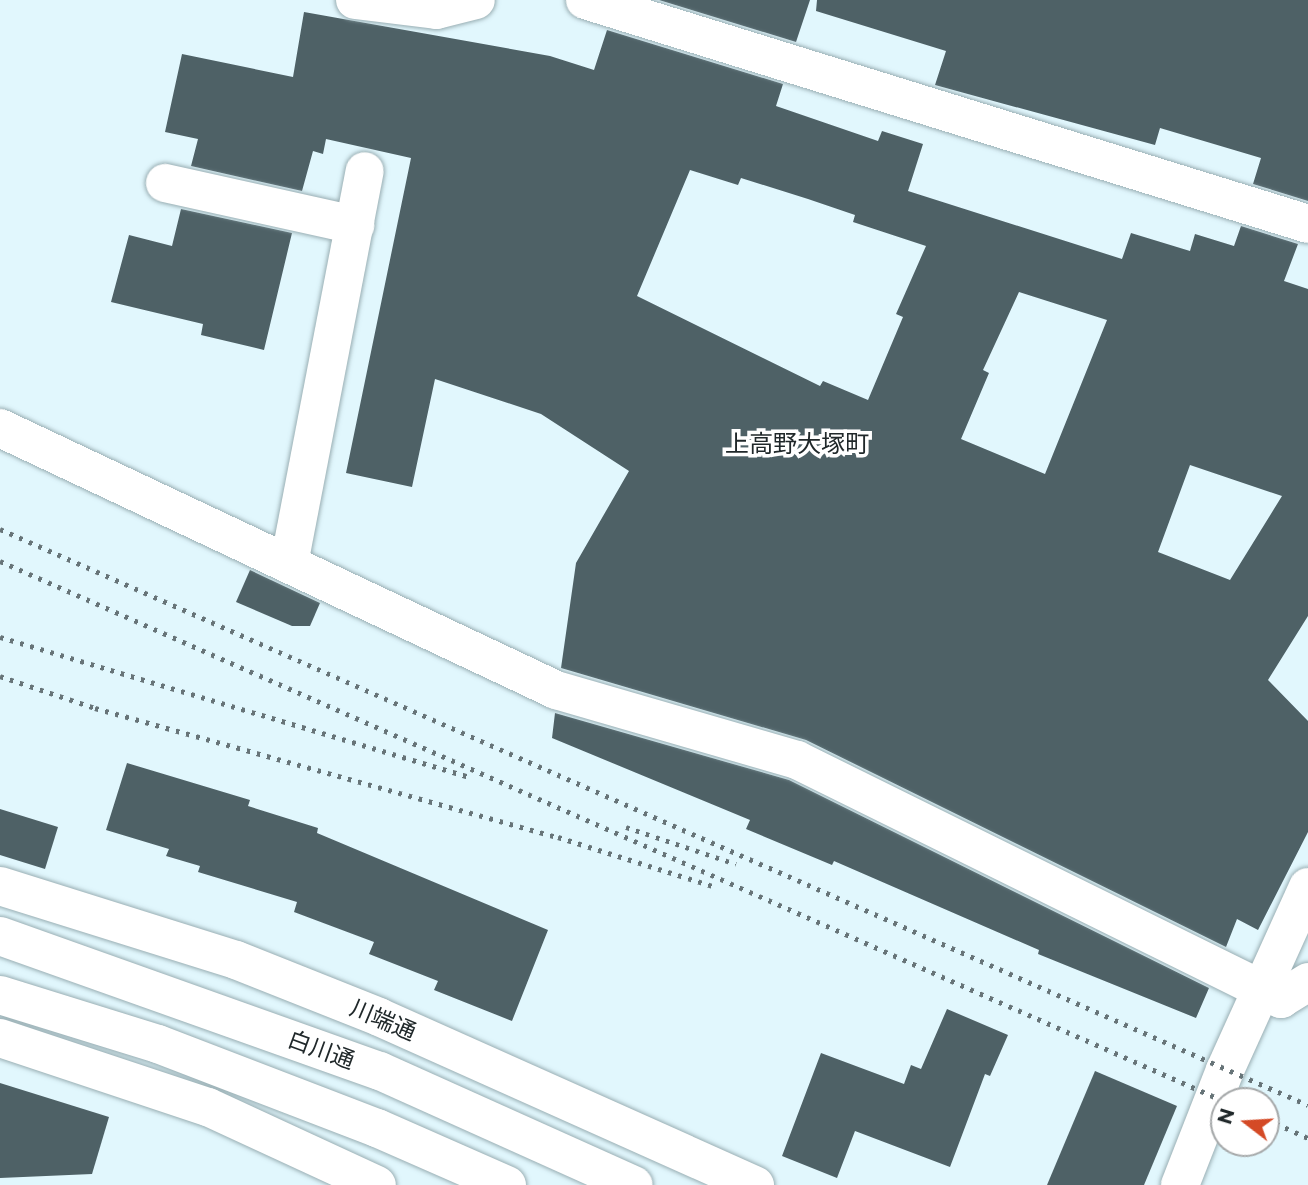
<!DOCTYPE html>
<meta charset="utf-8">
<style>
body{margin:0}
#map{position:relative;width:1308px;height:1185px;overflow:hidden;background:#e1f7fd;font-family:Montserrat,"Noto Sans JP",sans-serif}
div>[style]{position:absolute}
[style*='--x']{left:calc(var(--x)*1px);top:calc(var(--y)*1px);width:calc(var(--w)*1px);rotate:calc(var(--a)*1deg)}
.building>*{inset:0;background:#4e6166}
.roads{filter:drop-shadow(0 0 2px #99aeb3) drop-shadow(0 0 2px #99aeb3)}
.street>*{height:38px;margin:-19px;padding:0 19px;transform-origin:19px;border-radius:19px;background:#fff}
.secondary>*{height:38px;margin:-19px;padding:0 19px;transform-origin:19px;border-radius:19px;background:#fff}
.highway>*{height:38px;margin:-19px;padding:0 19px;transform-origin:19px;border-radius:19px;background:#fff}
.rail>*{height:5px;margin-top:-2.5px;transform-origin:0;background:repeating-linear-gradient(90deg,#677478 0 3.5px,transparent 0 10.5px)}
span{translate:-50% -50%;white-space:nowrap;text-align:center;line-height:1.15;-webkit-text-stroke:7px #fff;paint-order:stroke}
.street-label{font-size:23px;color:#20282a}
.neighbourhood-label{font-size:24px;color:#20282a}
.north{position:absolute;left:1210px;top:1087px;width:70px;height:70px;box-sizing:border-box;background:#fff;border:2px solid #a6a9aa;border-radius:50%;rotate:287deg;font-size:19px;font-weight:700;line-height:28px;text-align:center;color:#20282a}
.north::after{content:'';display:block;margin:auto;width:24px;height:32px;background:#d44a26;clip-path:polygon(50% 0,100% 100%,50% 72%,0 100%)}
</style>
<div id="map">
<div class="building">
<i style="clip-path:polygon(659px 0,810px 0,796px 42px)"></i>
<i style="clip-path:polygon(817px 0,1308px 0,1308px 201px,1253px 184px,1261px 158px,1160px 128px,1155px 145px,935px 85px,946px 51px,816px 11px)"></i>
<i style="clip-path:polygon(evenodd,304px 12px,550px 56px,594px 70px,607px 30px,783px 84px,776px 106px,878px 141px,882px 131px,923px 144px,908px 191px,1122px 259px,1131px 233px,1190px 251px,1195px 234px,1234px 246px,1241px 226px,1298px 244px,1284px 281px,1308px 289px,1308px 616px,1268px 680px,1308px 721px,1308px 832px,1258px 930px,1237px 919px,1226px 947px,806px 740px,561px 668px,576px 563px,629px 471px,541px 414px,435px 379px,412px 487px,346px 473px,411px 158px,326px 139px,323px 154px,313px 151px,302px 191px,191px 166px,198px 139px,165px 132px,182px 54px,293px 77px,304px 12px,690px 170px,738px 185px,741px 178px,808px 199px,855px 215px,853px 222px,926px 246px,896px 314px,903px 317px,868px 400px,823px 381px,820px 386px,637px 296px,690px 170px,304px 12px,1019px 292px,1107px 320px,1045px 474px,961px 439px,989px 373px,983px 370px,1019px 292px,304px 12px,1190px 465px,1282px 496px,1230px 580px,1158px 552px,1190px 465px)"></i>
<i style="clip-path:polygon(181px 209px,292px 233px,264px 350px,201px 335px,203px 324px,111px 302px,129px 235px,172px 246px)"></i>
<i style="clip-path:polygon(250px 570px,320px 603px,310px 626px,292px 626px,236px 602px)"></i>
<i style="clip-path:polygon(555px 713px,789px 780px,1209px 988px,1196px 1018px,1038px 954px,1039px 950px,834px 861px,832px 865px,746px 829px,750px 820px,552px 738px)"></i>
<i style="clip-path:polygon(127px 763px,250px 800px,248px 806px,318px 828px,317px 833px,548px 930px,512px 1021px,434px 990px,438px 981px,369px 954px,374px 942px,294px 912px,297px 902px,198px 872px,200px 866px,166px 856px,169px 849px,106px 830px)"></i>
<i style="clip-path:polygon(0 809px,58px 827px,45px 869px,0 855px)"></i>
<i style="clip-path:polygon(947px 1009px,1008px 1035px,990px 1076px,985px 1074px,950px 1167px,855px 1131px,837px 1178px,782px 1156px,821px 1053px,904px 1084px,911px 1065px,921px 1069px)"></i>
<i style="clip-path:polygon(1095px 1071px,1177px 1106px,1144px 1185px,1047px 1185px)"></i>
<i style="clip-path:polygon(0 1083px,109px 1117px,92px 1174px,0 1178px)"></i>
</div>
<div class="roads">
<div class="street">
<i style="--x:355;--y:0;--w:82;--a:7"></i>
<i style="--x:436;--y:10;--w:41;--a:-14"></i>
<i style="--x:585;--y:0;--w:757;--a:17.21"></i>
<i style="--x:165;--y:183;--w:195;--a:12.5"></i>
<i style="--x:0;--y:428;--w:615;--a:25.23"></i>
<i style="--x:556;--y:690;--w:251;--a:16.2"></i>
<i style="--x:797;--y:760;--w:540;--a:26.28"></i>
<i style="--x:1281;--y:999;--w:32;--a:-32"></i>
<i style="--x:289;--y:564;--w:400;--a:-79.1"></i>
<i style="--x:1180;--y:1185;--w:123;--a:-68.6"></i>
<i style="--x:1225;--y:1070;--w:201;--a:-65.6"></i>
</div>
<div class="secondary">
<i style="--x:0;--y:936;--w:403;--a:19.6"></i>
<i style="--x:380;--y:1071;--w:278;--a:24.2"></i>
<i style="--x:0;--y:995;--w:165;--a:17.2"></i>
<i style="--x:158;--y:1044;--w:235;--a:21"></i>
<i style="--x:377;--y:1128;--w:142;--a:23.7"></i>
</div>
<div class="highway">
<i style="--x:0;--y:886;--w:247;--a:17.4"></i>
<i style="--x:236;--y:960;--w:154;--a:21.7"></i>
<i style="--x:379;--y:1017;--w:412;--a:24.1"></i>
<i style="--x:0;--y:1038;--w:219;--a:18.4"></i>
<i style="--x:208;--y:1107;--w:186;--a:24.8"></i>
</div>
</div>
<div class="rail">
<i style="--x:0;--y:529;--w:1429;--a:23.77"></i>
<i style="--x:0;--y:561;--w:1338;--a:23.81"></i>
<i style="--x:0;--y:637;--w:490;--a:16.6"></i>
<i style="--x:0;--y:676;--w:100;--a:18.6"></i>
<i style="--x:95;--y:708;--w:481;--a:15.6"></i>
<i style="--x:558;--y:837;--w:166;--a:17.6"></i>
<i style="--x:626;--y:827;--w:116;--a:18.6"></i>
<i style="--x:1266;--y:1119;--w:46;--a:24.3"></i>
</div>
<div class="street-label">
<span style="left:383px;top:1020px;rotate:23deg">川端通</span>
<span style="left:321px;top:1050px;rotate:20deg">白川通</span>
</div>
<div class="neighbourhood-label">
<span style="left:797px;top:444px">上高野大塚町</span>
</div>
<div class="north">N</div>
</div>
